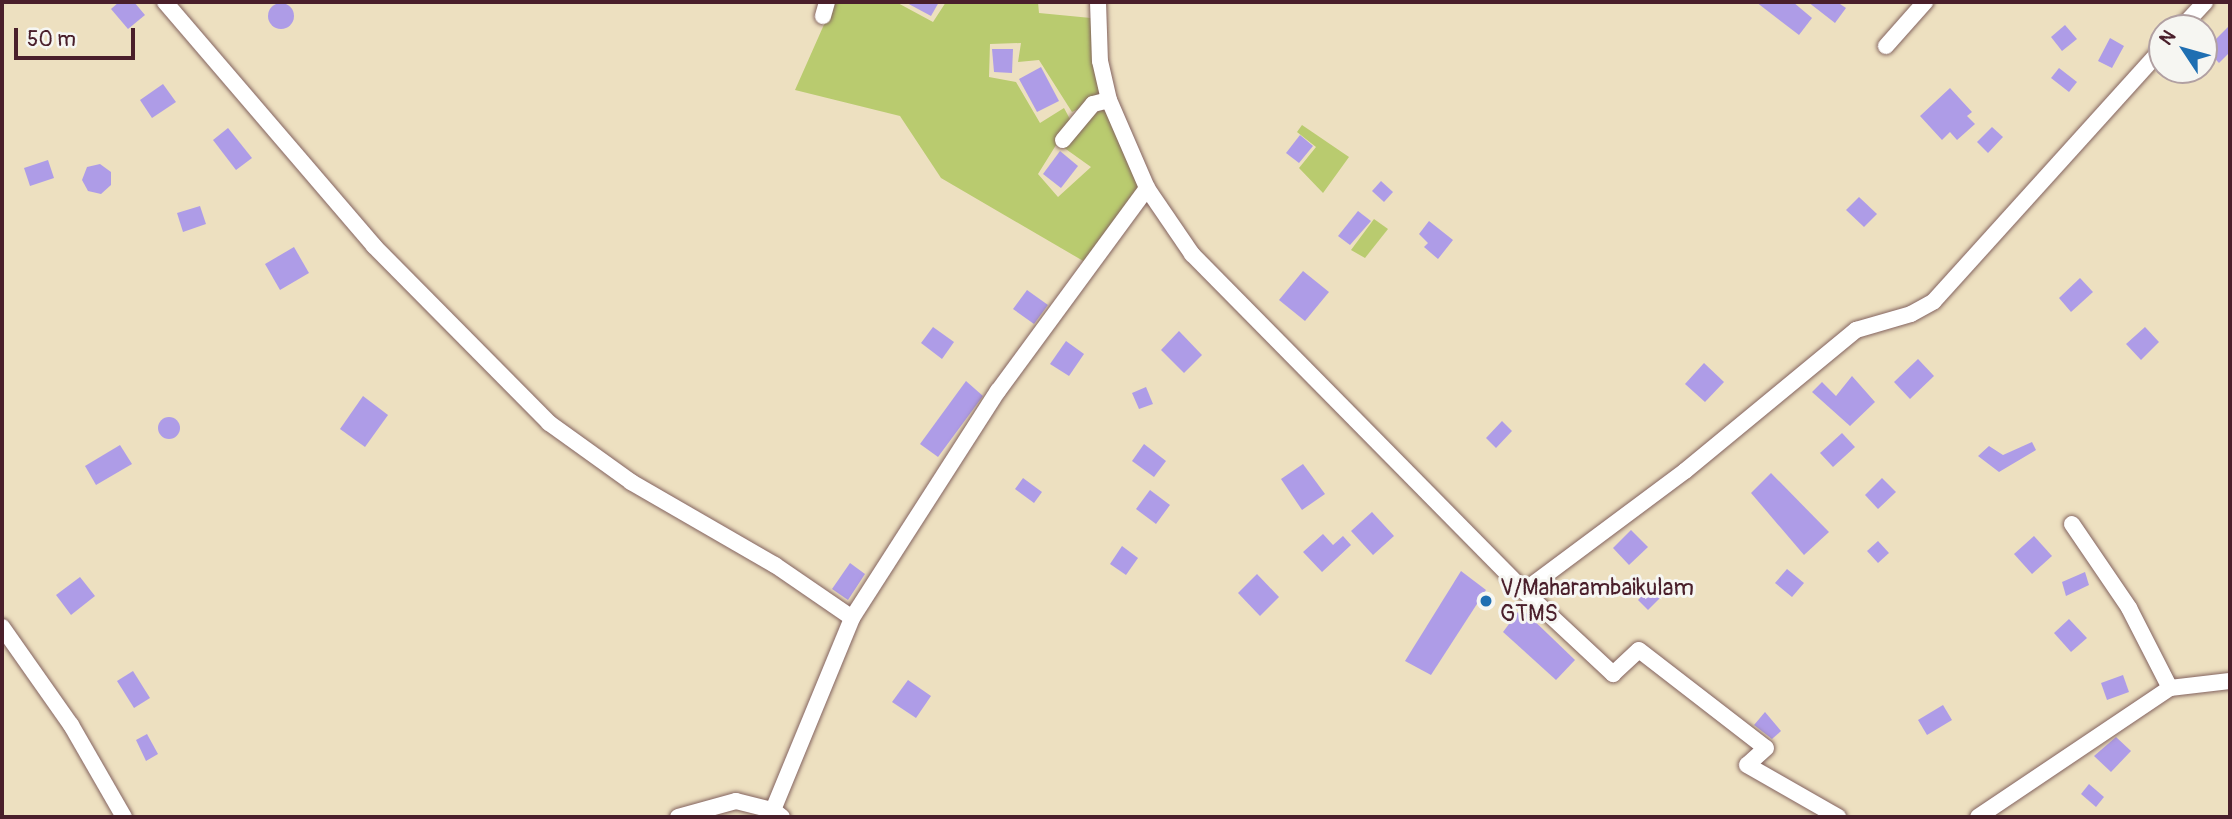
<!DOCTYPE html>
<style>
body{margin:0}
#map{position:relative;width:2232px;height:819px;overflow:hidden;background:#ede0c0;font-family:Pangolin,sans-serif}
div>[style]{position:absolute}
[style*='--x']{left:calc(var(--x)*1px);top:calc(var(--y)*1px);width:calc(var(--w)*1px);rotate:calc(var(--a)*1deg)}
.green>*{inset:0;background:#b9cb6f}
.building>*{inset:0;background:#ae9ce7}
.round{border-radius:50%}
.roads{filter:drop-shadow(0 0 2px #83635f) drop-shadow(0 0 2px #83635f)}
.minor>*{height:16px;margin:-8px;padding:0 8px;transform-origin:8px;border-radius:8px;background:#fff}
.dots>*{width:19px;height:19px;translate:-50% -50%;box-sizing:border-box;border:4px solid #f6f6f2;border-radius:50%}
span{translate:-50% -50%;white-space:nowrap;text-align:center;line-height:1.15;-webkit-text-stroke:6px #f6f6f2;paint-order:stroke}
.poi-label{font-size:23px;color:#4a1f2b}
.left{translate:0 -50%;text-align:left}
.frame{position:absolute;inset:0;border:4px solid #4a1f2b;pointer-events:none}
.north{position:absolute;left:2148px;top:14px;width:70px;height:70px;box-sizing:border-box;background:#f6f6f2;border:2px solid #b1a0a2;border-radius:50%;rotate:306deg;font-size:19px;font-weight:700;line-height:28px;text-align:center;color:#4a1f2b}
.north::after{content:'';display:block;margin:auto;width:24px;height:32px;background:#1f6fb2;clip-path:polygon(50% 0,100% 100%,50% 72%,0 100%)}
.scale{position:absolute;left:14px;top:28px;width:121px;height:32px;box-sizing:border-box;border:4px solid #4a1f2b;border-top:0;padding-left:9px;font-size:21px;line-height:24px;white-space:nowrap;color:#4a1f2b;-webkit-text-stroke:5px #f6f6f2;paint-order:stroke}
</style>
<div id="map">
<div class="green">
<i style="clip-path:polygon(834px 2px,896px 2px,933px 22px,946px 2px,1038px 2px,1039px 13px,1091px 18px,1106px 96px,1072px 112px,1039px 60px,1018px 62px,1021px 43px,990px 44px,989px 77px,1016px 82px,1040px 123px,1064px 108px,1071px 121px,1038px 174px,1058px 197px,1091px 167px,1063px 147px,1082px 121px,1108px 106px,1141px 185px,1085px 262px,941px 178px,900px 116px,795px 90px)"></i>
<i style="clip-path:polygon(1302px 125px,1349px 157px,1323px 193px,1299px 168px,1316px 147px,1297px 132px)"></i>
<i style="clip-path:polygon(1374px 219px,1388px 229px,1365px 258px,1351px 250px)"></i>
</div>
<div class="building">
<i style="clip-path:polygon(119px 2px,134px 2px,145px 15px,128px 29px,111px 9px)"></i>
<i style="clip-path:polygon(905px 2px,939px 2px,931px 16px)"></i>
<i style="clip-path:polygon(1756px 2px,1793px 2px,1812px 18px,1799px 35px)"></i>
<i style="clip-path:polygon(1808px 2px,1837px 2px,1846px 8px,1835px 23px)"></i>
<i class="round" style="left:268px;top:3px;width:26px;height:26px"></i>
<i style="clip-path:polygon(2065px 25px,2077px 39px,2062px 51px,2051px 37px)"></i>
<i style="clip-path:polygon(2230px 25px,2230px 52px,2219px 63px,2206px 49px)"></i>
<i style="clip-path:polygon(2110px 38px,2124px 46px,2112px 68px,2098px 61px)"></i>
<i style="clip-path:polygon(992px 49px,1013px 49px,1012px 73px,994px 72px)"></i>
<i style="clip-path:polygon(1041px 67px,1059px 101px,1037px 112px,1019px 79px)"></i>
<i style="clip-path:polygon(2059px 68px,2077px 82px,2069px 92px,2051px 78px)"></i>
<i style="clip-path:polygon(163px 84px,176px 102px,152px 118px,140px 100px)"></i>
<i style="clip-path:polygon(1950px 88px,1972px 112px,1967px 116px,1975px 124px,1957px 140px,1950px 132px,1942px 140px,1920px 116px)"></i>
<i style="clip-path:polygon(1992px 127px,2003px 137px,1988px 153px,1977px 142px)"></i>
<i style="clip-path:polygon(228px 128px,252px 158px,236px 170px,213px 140px)"></i>
<i style="clip-path:polygon(1300px 135px,1313px 146px,1299px 163px,1286px 153px)"></i>
<i style="clip-path:polygon(1060px 151px,1078px 166px,1061px 188px,1043px 174px)"></i>
<i style="clip-path:polygon(48px 160px,54px 178px,30px 186px,24px 168px)"></i>
<i style="clip-path:polygon(100px 164px,111px 172px,111px 185px,101px 194px,88px 191px,82px 180px,87px 167px)"></i>
<i style="clip-path:polygon(1381px 181px,1393px 192px,1384px 202px,1372px 191px)"></i>
<i style="clip-path:polygon(1859px 197px,1877px 214px,1864px 227px,1846px 210px)"></i>
<i style="clip-path:polygon(200px 206px,206px 224px,183px 232px,177px 213px)"></i>
<i style="clip-path:polygon(1358px 211px,1371px 221px,1350px 245px,1338px 236px)"></i>
<i style="clip-path:polygon(1429px 221px,1453px 240px,1438px 259px,1424px 247px,1428px 243px,1419px 234px)"></i>
<i style="clip-path:polygon(294px 247px,309px 273px,280px 290px,265px 264px)"></i>
<i style="clip-path:polygon(1303px 271px,1329px 292px,1305px 321px,1279px 300px)"></i>
<i style="clip-path:polygon(2080px 278px,2093px 292px,2071px 312px,2059px 298px)"></i>
<i style="clip-path:polygon(1027px 290px,1048px 305px,1034px 324px,1013px 309px)"></i>
<i style="clip-path:polygon(933px 327px,954px 342px,942px 359px,921px 343px)"></i>
<i style="clip-path:polygon(2145px 327px,2159px 342px,2141px 360px,2126px 344px)"></i>
<i style="clip-path:polygon(1179px 331px,1202px 355px,1184px 373px,1161px 350px)"></i>
<i style="clip-path:polygon(1066px 341px,1084px 354px,1069px 376px,1050px 364px)"></i>
<i style="clip-path:polygon(1918px 359px,1934px 376px,1910px 399px,1894px 382px)"></i>
<i style="clip-path:polygon(1704px 363px,1724px 382px,1705px 402px,1685px 384px)"></i>
<i style="clip-path:polygon(1852px 376px,1875px 402px,1850px 426px,1812px 392px,1822px 382px,1836px 396px)"></i>
<i style="clip-path:polygon(966px 381px,983px 396px,938px 457px,920px 444px)"></i>
<i style="clip-path:polygon(1146px 387px,1153px 404px,1139px 409px,1132px 393px)"></i>
<i style="clip-path:polygon(363px 396px,388px 415px,365px 447px,340px 429px)"></i>
<i class="round" style="left:158px;top:417px;width:22px;height:22px"></i>
<i style="clip-path:polygon(1502px 421px,1512px 431px,1496px 448px,1486px 438px)"></i>
<i style="clip-path:polygon(1842px 433px,1855px 447px,1833px 467px,1820px 453px)"></i>
<i style="clip-path:polygon(2032px 442px,2036px 450px,1999px 472px,1978px 456px,1989px 446px,2003px 455px)"></i>
<i style="clip-path:polygon(1144px 444px,1166px 461px,1154px 477px,1132px 461px)"></i>
<i style="clip-path:polygon(120px 445px,132px 464px,96px 485px,85px 466px)"></i>
<i style="clip-path:polygon(1303px 464px,1325px 494px,1302px 510px,1281px 479px)"></i>
<i style="clip-path:polygon(1771px 473px,1829px 532px,1804px 555px,1751px 493px)"></i>
<i style="clip-path:polygon(1023px 478px,1042px 492px,1034px 503px,1015px 489px)"></i>
<i style="clip-path:polygon(1882px 478px,1896px 492px,1878px 509px,1865px 495px)"></i>
<i style="clip-path:polygon(1150px 490px,1170px 505px,1156px 524px,1136px 509px)"></i>
<i style="clip-path:polygon(1372px 512px,1394px 536px,1373px 555px,1351px 531px)"></i>
<i style="clip-path:polygon(1631px 530px,1648px 547px,1629px 565px,1613px 548px)"></i>
<i style="clip-path:polygon(1323px 534px,1333px 545px,1343px 536px,1351px 545px,1322px 572px,1303px 552px)"></i>
<i style="clip-path:polygon(2034px 536px,2052px 556px,2032px 574px,2014px 554px)"></i>
<i style="clip-path:polygon(1878px 541px,1889px 553px,1878px 563px,1867px 551px)"></i>
<i style="clip-path:polygon(1122px 546px,1138px 558px,1126px 575px,1110px 564px)"></i>
<i style="clip-path:polygon(850px 563px,865px 574px,848px 600px,832px 589px)"></i>
<i style="clip-path:polygon(1787px 569px,1804px 583px,1792px 597px,1775px 583px)"></i>
<i style="clip-path:polygon(1461px 571px,1486px 590px,1431px 675px,1405px 661px)"></i>
<i style="clip-path:polygon(2085px 572px,2089px 585px,2066px 596px,2062px 582px)"></i>
<i style="clip-path:polygon(1257px 574px,1279px 597px,1260px 616px,1238px 593px)"></i>
<i style="clip-path:polygon(80px 577px,95px 596px,71px 615px,56px 595px)"></i>
<i style="clip-path:polygon(1650px 587px,1661px 597px,1648px 610px,1638px 600px)"></i>
<i style="clip-path:polygon(1521px 608px,1575px 660px,1556px 680px,1503px 632px)"></i>
<i style="clip-path:polygon(2069px 619px,2087px 638px,2071px 652px,2054px 633px)"></i>
<i style="clip-path:polygon(133px 671px,150px 698px,134px 708px,117px 681px)"></i>
<i style="clip-path:polygon(2123px 675px,2129px 692px,2107px 700px,2101px 683px)"></i>
<i style="clip-path:polygon(908px 680px,931px 696px,916px 718px,892px 702px)"></i>
<i style="clip-path:polygon(1943px 705px,1952px 720px,1927px 735px,1918px 720px)"></i>
<i style="clip-path:polygon(1765px 712px,1781px 731px,1772px 739px,1754px 725px)"></i>
<i style="clip-path:polygon(147px 734px,158px 754px,146px 761px,136px 740px)"></i>
<i style="clip-path:polygon(2116px 737px,2131px 751px,2111px 772px,2094px 756px)"></i>
<i style="clip-path:polygon(2089px 784px,2104px 797px,2096px 807px,2081px 794px)"></i>
</div>
<div class="roads">
<div class="minor">
<i style="--x:165;--y:2;--w:321;--a:49.4"></i>
<i style="--x:374;--y:246;--w:249;--a:45.3"></i>
<i style="--x:549;--y:423;--w:101;--a:35.7"></i>
<i style="--x:631;--y:482;--w:166;--a:30"></i>
<i style="--x:775;--y:565;--w:93;--a:34.5"></i>
<i style="--x:1098;--y:2;--w:59;--a:88.1"></i>
<i style="--x:1100;--y:61;--w:40;--a:77"></i>
<i style="--x:1109;--y:100;--w:96;--a:66.6"></i>
<i style="--x:1147;--y:188;--w:80;--a:55.7"></i>
<i style="--x:1192;--y:254;--w:473;--a:45.4"></i>
<i style="--x:1524;--y:591;--w:122;--a:43"></i>
<i style="--x:1613;--y:674;--w:35;--a:-43"></i>
<i style="--x:1639;--y:650;--w:160;--a:37.7"></i>
<i style="--x:1766;--y:748;--w:25;--a:138"></i>
<i style="--x:1747;--y:765;--w:105;--a:29.7"></i>
<i style="--x:823;--y:16;--w:15;--a:-74"></i>
<i style="--x:2181;--y:28;--w:35;--a:-47"></i>
<i style="--x:1886;--y:46;--w:59;--a:-48.4"></i>
<i style="--x:1063;--y:140;--w:47;--a:-50.2"></i>
<i style="--x:1093;--y:104;--w:16;--a:-14"></i>
<i style="--x:2072;--y:524;--w:102;--a:55.8"></i>
<i style="--x:2129;--y:608;--w:90;--a:62.9"></i>
<i style="--x:1524;--y:591;--w:201;--a:-36.7"></i>
<i style="--x:1685;--y:471;--w:222;--a:-39.5"></i>
<i style="--x:1856;--y:330;--w:57;--a:-16.2"></i>
<i style="--x:1911;--y:314;--w:26;--a:-29"></i>
<i style="--x:1934;--y:301;--w:340;--a:-47.9"></i>
<i style="--x:2;--y:627;--w:120;--a:54.9"></i>
<i style="--x:71;--y:725;--w:106;--a:60.1"></i>
<i style="--x:678;--y:817;--w:60;--a:-15.4"></i>
<i style="--x:736;--y:801;--w:38;--a:14"></i>
<i style="--x:782;--y:817;--w:11;--a:-142"></i>
<i style="--x:773;--y:810;--w:208;--a:-67.6"></i>
<i style="--x:852;--y:618;--w:270;--a:-57.3"></i>
<i style="--x:998;--y:391;--w:252;--a:-53.7"></i>
<i style="--x:1978;--y:817;--w:231;--a:-33.9"></i>
<i style="--x:2170;--y:688;--w:60;--a:-6.7"></i>
</div>
</div>
<div class="dots">
<i style="left:1486px;top:601px;background:#1f6fb2"></i>
</div>
<div class="poi-label">
<span class="left" style="left:1500px;top:601px">V/Maharambaikulam<br>GTMS</span>
</div>
<div class="frame"></div>
<div class="north">N</div>
<div class="scale">50 m</div>
</div>
